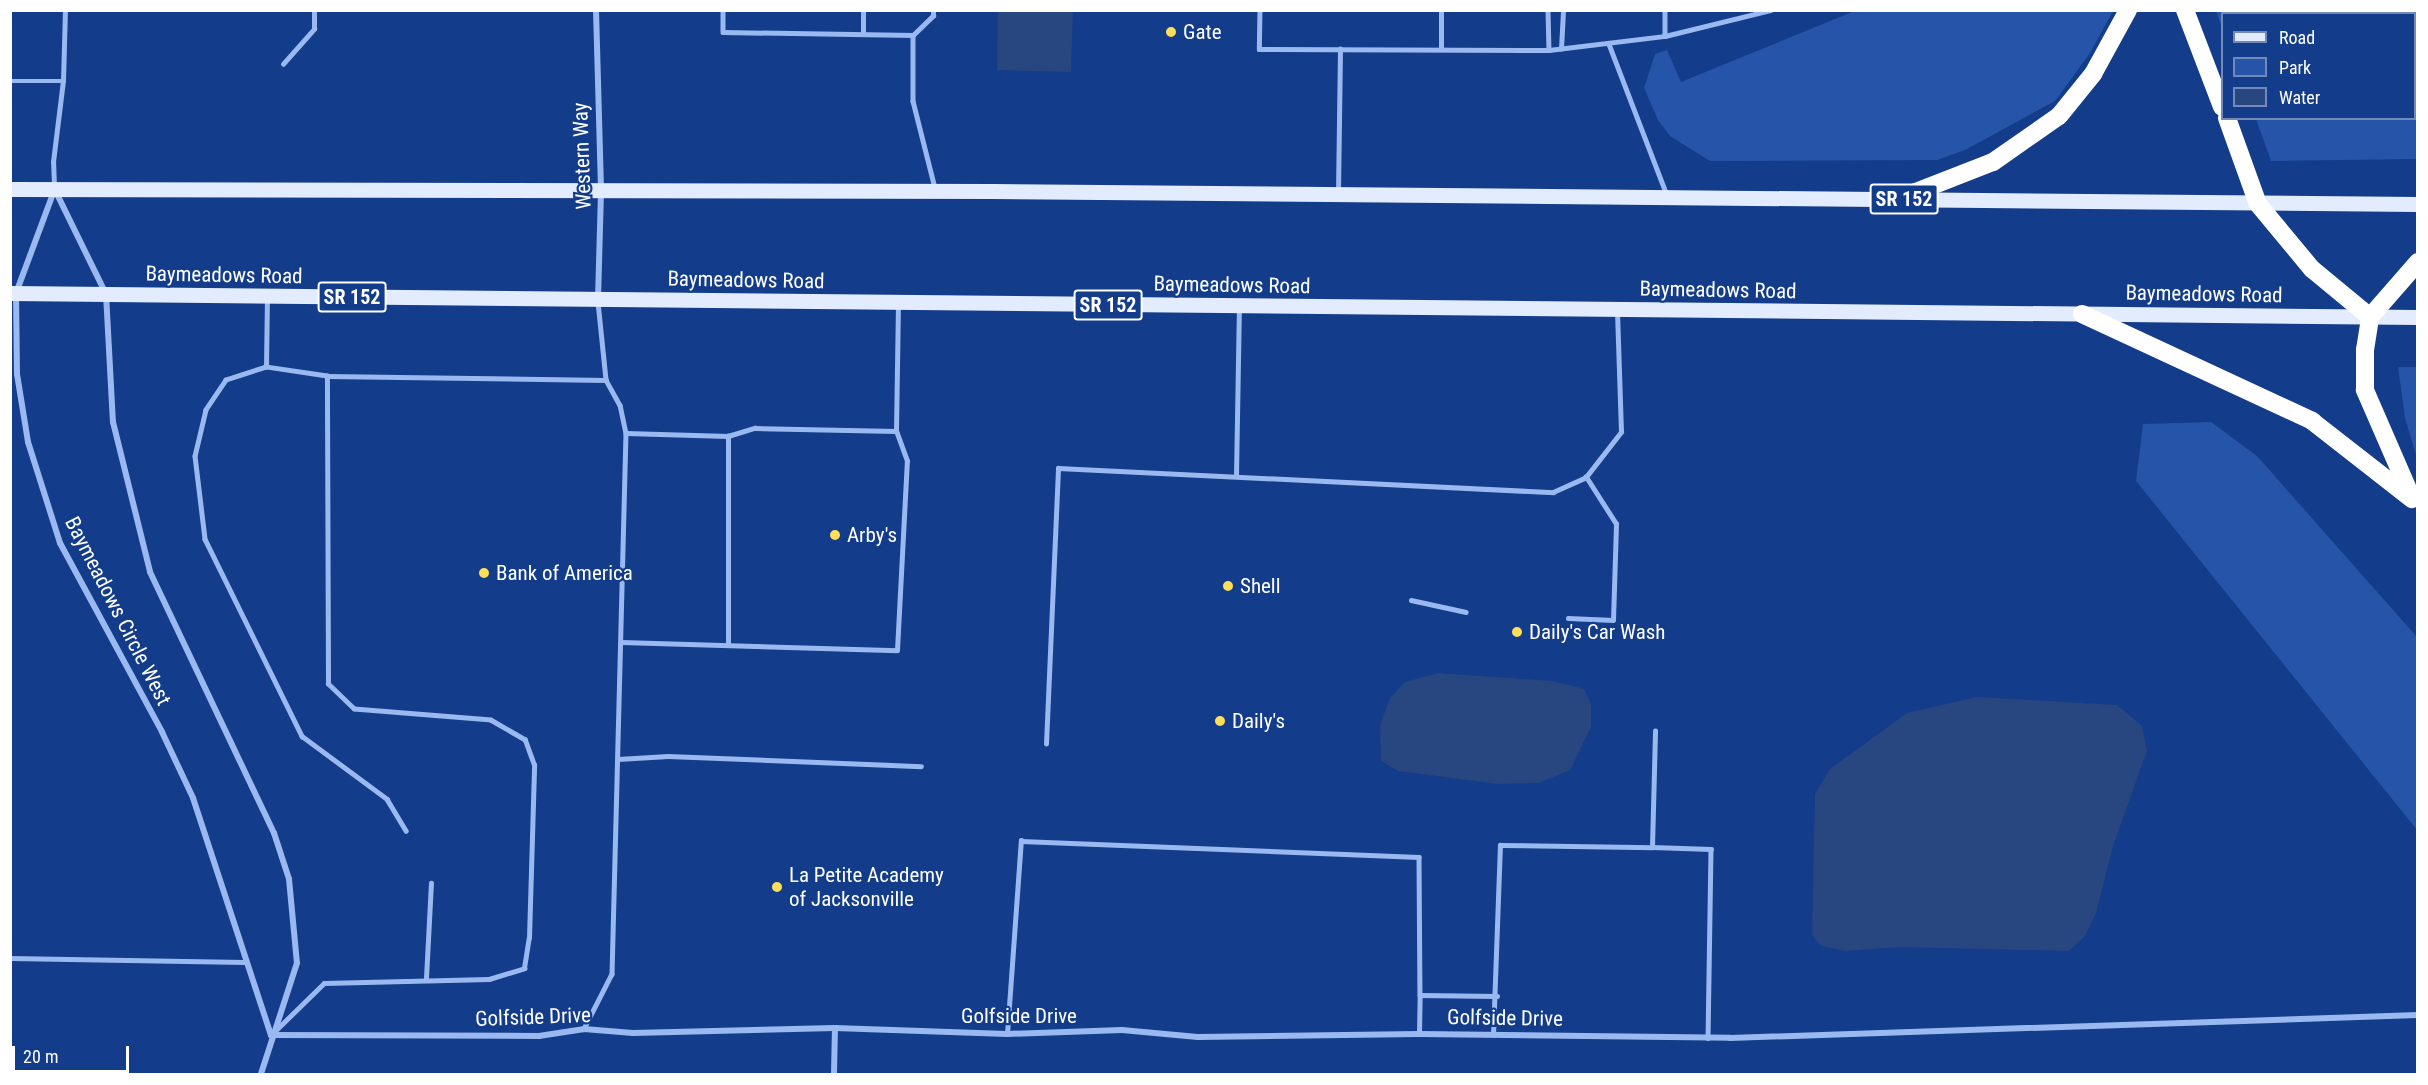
<!DOCTYPE html>
<style>
body{margin:0}
#map{position:relative;width:2428px;height:1085px;overflow:hidden;background:#133c8a;font-family:"Roboto Condensed",sans-serif}
div>[style]{position:absolute}
[style*='--x']{left:calc(var(--x)*1px);top:calc(var(--y)*1px);width:calc(var(--w)*1px);rotate:calc(var(--a)*1deg)}
.green>*{inset:0;background:#2554a9}
.water>*{inset:0;background:#284680}
.lane>*{height:4.5px;margin:-2.25px;padding:0 2.25px;transform-origin:2.25px;border-radius:2.25px;background:#9ab9f0}
.street>*{height:6px;margin:-3px;padding:0 3px;transform-origin:3px;border-radius:3px;background:#9ab9f0}
.primary>*{height:15px;margin:-7.5px;padding:0 7.5px;transform-origin:7.5px;border-radius:7.5px;background:#e3ebff}
.highway>*{height:18px;margin:-9px;padding:0 9px;transform-origin:9px;border-radius:9px;background:#fff}
.dots>*{width:16px;height:16px;translate:-50% -50%;box-sizing:border-box;border:3px solid #133c8a;border-radius:50%}
span{translate:-50% -50%;white-space:nowrap;text-align:center;line-height:1.15;-webkit-text-stroke:4.5px #133c8a;paint-order:stroke}
.shield-label span{padding:2px 4px;background:#133c8a;border:2px solid;border-radius:4px;-webkit-text-stroke-width:0}
.shield-label{font-size:20px;color:#fff;font-weight:700}
.poi-label{font-size:21px;color:#fff}
.left{translate:0 -50%;text-align:left}
.street-label{font-size:21px;color:#fff}
.frame{position:absolute;inset:0;border:12px solid #fff;pointer-events:none}
.legend{position:absolute;left:2221px;top:12px;width:195px;height:108px;box-sizing:border-box;background:#133c8a;border:2px solid #718ab9;margin:0;padding:8px 10px;list-style:none;font-size:18px;color:#fff}
.legend li{display:flex;align-items:center;gap:12px;height:30px}
.legend b{width:30px;border:2px solid #718ab9}
.scale{position:absolute;left:12px;top:1046px;width:117px;height:27px;box-sizing:border-box;border:3px solid #fff;border-top:0;padding-left:8px;font-size:18px;line-height:21px;white-space:nowrap;color:#fff;-webkit-text-stroke:4px #133c8a;paint-order:stroke}
</style>
<div id="map">
<div class="green">
<i style="clip-path:polygon(1857px 10px,2113px 10px,2113px 11px,2090px 53px,2055px 101px,1965px 150px,1937px 160px,1710px 161px,1670px 136px,1658px 120px,1644px 88px,1655px 54px,1667px 50px,1681px 82px)"></i>
<i style="clip-path:polygon(2216px 11px,2417px 11px,2417px 159px,2271px 161px,2256px 119px,2414px 118px,2414px 14px,2222px 14px,2222px 28px)"></i>
<i style="clip-path:polygon(2398px 367px,2417px 367px,2417px 458px,2405px 418px)"></i>
<i style="clip-path:polygon(2211px 422px,2257px 456px,2417px 637px,2417px 830px,2136px 481px,2143px 424px)"></i>
</div>
<div class="water">
<i style="clip-path:polygon(998px 11px,1073px 11px,1071px 72px,997px 70px)"></i>
<i style="clip-path:polygon(1438px 673px,1552px 681px,1584px 689px,1591px 704px,1591px 727px,1570px 770px,1539px 783px,1498px 784px,1398px 771px,1381px 761px,1380px 725px,1390px 698px,1405px 682px)"></i>
<i style="clip-path:polygon(1977px 697px,2117px 705px,2142px 726px,2147px 751px,2113px 846px,2096px 913px,2085px 936px,2069px 951px,1900px 947px,1845px 951px,1821px 946px,1812px 935px,1815px 794px,1830px 769px,1907px 713px)"></i>
</div>
<div class="lane">
<i style="--x:723;--y:10;--w:22;--a:90"></i>
<i style="--x:723;--y:32;--w:190;--a:0.9"></i>
<i style="--x:913;--y:35;--w:28;--a:-44"></i>
<i style="--x:933;--y:16;--w:6;--a:-90"></i>
<i style="--x:1260;--y:10;--w:39;--a:91"></i>
<i style="--x:1259;--y:49;--w:290;--a:0.2"></i>
<i style="--x:1549;--y:50;--w:117;--a:-6.9"></i>
<i style="--x:1665;--y:36;--w:109;--a:-13.8"></i>
<i style="--x:1548;--y:10;--w:40;--a:88.6"></i>
<i style="--x:1665;--y:10;--w:26;--a:90"></i>
<i style="--x:863;--y:34;--w:24;--a:-90"></i>
<i style="--x:913;--y:35;--w:66;--a:90"></i>
<i style="--x:913;--y:101;--w:90;--a:75.8"></i>
<i style="--x:1609;--y:44;--w:162;--a:69"></i>
<i style="--x:1441;--y:49;--w:39;--a:-90"></i>
<i style="--x:1561;--y:49;--w:39;--a:-87"></i>
<i style="--x:283;--y:64;--w:47;--a:-48.5"></i>
<i style="--x:314;--y:29;--w:19;--a:-90"></i>
<i style="--x:10;--y:81;--w:53;--a:0"></i>
<i style="--x:54;--y:187;--w:25;--a:-92"></i>
<i style="--x:53;--y:162;--w:82;--a:-83"></i>
<i style="--x:63;--y:81;--w:71;--a:-88.4"></i>
<i style="--x:1338;--y:193;--w:144;--a:-89.2"></i>
<i style="--x:598;--y:302;--w:78;--a:84.1"></i>
<i style="--x:266;--y:367;--w:69;--a:-89.2"></i>
<i style="--x:327;--y:376;--w:279;--a:0.8"></i>
<i style="--x:606;--y:380;--w:29;--a:61"></i>
<i style="--x:620;--y:405;--w:29;--a:78"></i>
<i style="--x:626;--y:433;--w:541;--a:91.48"></i>
<i style="--x:612;--y:974;--w:62;--a:117"></i>
<i style="--x:626;--y:433;--w:102;--a:1.7"></i>
<i style="--x:728;--y:436;--w:28;--a:-17"></i>
<i style="--x:755;--y:428;--w:141;--a:1.2"></i>
<i style="--x:1236;--y:476;--w:167;--a:-89"></i>
<i style="--x:1411;--y:600;--w:56;--a:12.3"></i>
<i style="--x:1568;--y:618;--w:45;--a:2.5"></i>
<i style="--x:1613;--y:620;--w:96;--a:-88.2"></i>
<i style="--x:1616;--y:524;--w:56;--a:-122.6"></i>
<i style="--x:621;--y:642;--w:276;--a:1.7"></i>
<i style="--x:897;--y:650;--w:189;--a:-87"></i>
<i style="--x:907;--y:461;--w:32;--a:-110"></i>
<i style="--x:896;--y:431;--w:126;--a:-89.1"></i>
<i style="--x:728;--y:643;--w:207;--a:-90"></i>
<i style="--x:1046;--y:744;--w:276;--a:-87.5"></i>
<i style="--x:1058;--y:468;--w:496;--a:2.8"></i>
<i style="--x:1553;--y:492;--w:36;--a:-24"></i>
<i style="--x:1586;--y:477;--w:57;--a:-52.1"></i>
<i style="--x:1621;--y:432;--w:120;--a:-91.9"></i>
<i style="--x:618;--y:759;--w:50;--a:-3.4"></i>
<i style="--x:668;--y:756;--w:253;--a:2.3"></i>
<i style="--x:1652;--y:847;--w:116;--a:-88.5"></i>
<i style="--x:10;--y:958;--w:234;--a:1"></i>
<i style="--x:426;--y:978;--w:95;--a:-87"></i>
<i style="--x:276;--y:1030;--w:67;--a:-44.4"></i>
<i style="--x:324;--y:983;--w:165;--a:-1.4"></i>
<i style="--x:489;--y:979;--w:37;--a:-17"></i>
<i style="--x:524;--y:968;--w:30;--a:-81"></i>
<i style="--x:529;--y:938;--w:173;--a:-88.3"></i>
<i style="--x:534;--y:765;--w:27;--a:-110"></i>
<i style="--x:525;--y:740;--w:39;--a:-150"></i>
<i style="--x:491;--y:720;--w:137;--a:-175.4"></i>
<i style="--x:354;--y:709;--w:36;--a:-136"></i>
<i style="--x:328;--y:684;--w:308;--a:-90.2"></i>
<i style="--x:327;--y:376;--w:62;--a:-171.6"></i>
<i style="--x:266;--y:367;--w:42;--a:162"></i>
<i style="--x:226;--y:380;--w:36;--a:124"></i>
<i style="--x:206;--y:410;--w:47;--a:103.4"></i>
<i style="--x:195;--y:456;--w:84;--a:83.1"></i>
<i style="--x:205;--y:539;--w:220;--a:63.8"></i>
<i style="--x:302;--y:736;--w:106;--a:36.5"></i>
<i style="--x:387;--y:799;--w:37;--a:59"></i>
<i style="--x:1007;--y:1034;--w:194;--a:-85.9"></i>
<i style="--x:1021;--y:841;--w:398;--a:2.3"></i>
<i style="--x:1419;--y:857;--w:138;--a:89.6"></i>
<i style="--x:1420;--y:995;--w:77;--a:0.7"></i>
<i style="--x:1419;--y:1034;--w:39;--a:-89"></i>
<i style="--x:1493;--y:1035;--w:190;--a:-87.9"></i>
<i style="--x:1500;--y:845;--w:152;--a:0.8"></i>
<i style="--x:1652;--y:847;--w:59;--a:1.9"></i>
<i style="--x:1711;--y:849;--w:189;--a:90.9"></i>
</div>
<div class="street">
<i style="--x:596;--y:10;--w:182;--a:88.4"></i>
<i style="--x:601;--y:192;--w:107;--a:91.6"></i>
<i style="--x:55;--y:190;--w:116;--a:63.9"></i>
<i style="--x:106;--y:294;--w:128;--a:86.9"></i>
<i style="--x:113;--y:422;--w:154;--a:76.1"></i>
<i style="--x:150;--y:572;--w:289;--a:64.6"></i>
<i style="--x:274;--y:833;--w:48;--a:71.9"></i>
<i style="--x:289;--y:879;--w:84;--a:84.6"></i>
<i style="--x:297;--y:963;--w:117;--a:108"></i>
<i style="--x:54;--y:191;--w:109;--a:110.4"></i>
<i style="--x:16;--y:293;--w:81;--a:89.3"></i>
<i style="--x:17;--y:374;--w:69;--a:80.8"></i>
<i style="--x:28;--y:442;--w:106;--a:72.4"></i>
<i style="--x:60;--y:543;--w:215;--a:61.6"></i>
<i style="--x:162;--y:732;--w:73;--a:64.8"></i>
<i style="--x:193;--y:798;--w:250;--a:71.8"></i>
<i style="--x:271;--y:1035;--w:268;--a:0.2"></i>
<i style="--x:539;--y:1036;--w:46;--a:-8.8"></i>
<i style="--x:584;--y:1029;--w:49;--a:4.7"></i>
<i style="--x:633;--y:1033;--w:202;--a:-1.4"></i>
<i style="--x:835;--y:1028;--w:172;--a:2"></i>
<i style="--x:1007;--y:1034;--w:115;--a:-2"></i>
<i style="--x:1122;--y:1030;--w:76;--a:5.3"></i>
<i style="--x:1198;--y:1037;--w:221;--a:-0.8"></i>
<i style="--x:1419;--y:1034;--w:311;--a:0.7"></i>
<i style="--x:1730;--y:1038;--w:688;--a:-1.91"></i>
<i style="--x:834;--y:1074;--w:46;--a:-88.8"></i>
</div>
<div class="primary">
<i style="--x:10;--y:189;--w:983;--a:0.12"></i>
<i style="--x:993;--y:191;--w:1425;--a:0.52"></i>
<i style="--x:10;--y:293;--w:2408;--a:0.57"></i>
</div>
<div class="highway">
<i style="--x:2185;--y:10;--w:104;--a:69.1"></i>
<i style="--x:2227;--y:118;--w:91;--a:70.2"></i>
<i style="--x:2258;--y:204;--w:85;--a:50.3"></i>
<i style="--x:2312;--y:269;--w:75;--a:39.6"></i>
<i style="--x:1898;--y:199;--w:102;--a:-21.3"></i>
<i style="--x:1993;--y:162;--w:80;--a:-34.9"></i>
<i style="--x:2059;--y:116;--w:54;--a:-51"></i>
<i style="--x:2093;--y:74;--w:73;--a:-61.3"></i>
<i style="--x:2082;--y:314;--w:254;--a:24.9"></i>
<i style="--x:2312;--y:421;--w:127;--a:38"></i>
<i style="--x:2411;--y:496;--w:116;--a:-113.5"></i>
<i style="--x:2365;--y:390;--w:40;--a:-90"></i>
<i style="--x:2365;--y:350;--w:33;--a:-81"></i>
<i style="--x:2370;--y:317;--w:73;--a:-48.9"></i>
</div>
<div class="dots">
<i style="left:1171px;top:32px;background:#ffde59"></i>
<i style="left:835px;top:535px;background:#ffde59"></i>
<i style="left:484px;top:573px;background:#ffde59"></i>
<i style="left:1228px;top:586px;background:#ffde59"></i>
<i style="left:1517px;top:632px;background:#ffde59"></i>
<i style="left:1220px;top:721px;background:#ffde59"></i>
<i style="left:777px;top:887px;background:#ffde59"></i>
</div>
<div class="shield-label">
<span style="left:1904px;top:199px">SR 152</span>
<span style="left:352px;top:297px">SR 152</span>
<span style="left:1108px;top:305px">SR 152</span>
</div>
<div class="poi-label">
<span class="left" style="left:1183px;top:32px">Gate</span>
<span class="left" style="left:847px;top:535px">Arby's</span>
<span class="left" style="left:496px;top:573px">Bank of America</span>
<span class="left" style="left:1240px;top:586px">Shell</span>
<span class="left" style="left:1529px;top:632px">Daily's Car Wash</span>
<span class="left" style="left:1232px;top:721px">Daily's</span>
<span class="left" style="left:789px;top:887px">La Petite Academy<br>of Jacksonville</span>
</div>
<div class="street-label">
<span style="left:582px;top:156px;rotate:-92deg">Western Way</span>
<span style="left:224px;top:275px;rotate:1deg">Baymeadows Road</span>
<span style="left:746px;top:280px;rotate:1deg">Baymeadows Road</span>
<span style="left:1232px;top:285px;rotate:1deg">Baymeadows Road</span>
<span style="left:1718px;top:290px;rotate:1deg">Baymeadows Road</span>
<span style="left:2204px;top:294px;rotate:1deg">Baymeadows Road</span>
<span style="left:118px;top:611px;rotate:63deg">Baymeadows Circle West</span>
<span style="left:1019px;top:1016px">Golfside Drive</span>
<span style="left:533px;top:1017px;rotate:-2deg">Golfside Drive</span>
<span style="left:1505px;top:1018px;rotate:1deg">Golfside Drive</span>
</div>
<div class="frame"></div>
<ul class="legend">
<li><b style="height:8px;background:#e3ebff"></b>Road</li>
<li><b style="height:16px;background:#2554a9"></b>Park</li>
<li><b style="height:16px;background:#284680"></b>Water</li>
</ul>
<div class="scale">20 m</div>
</div>
